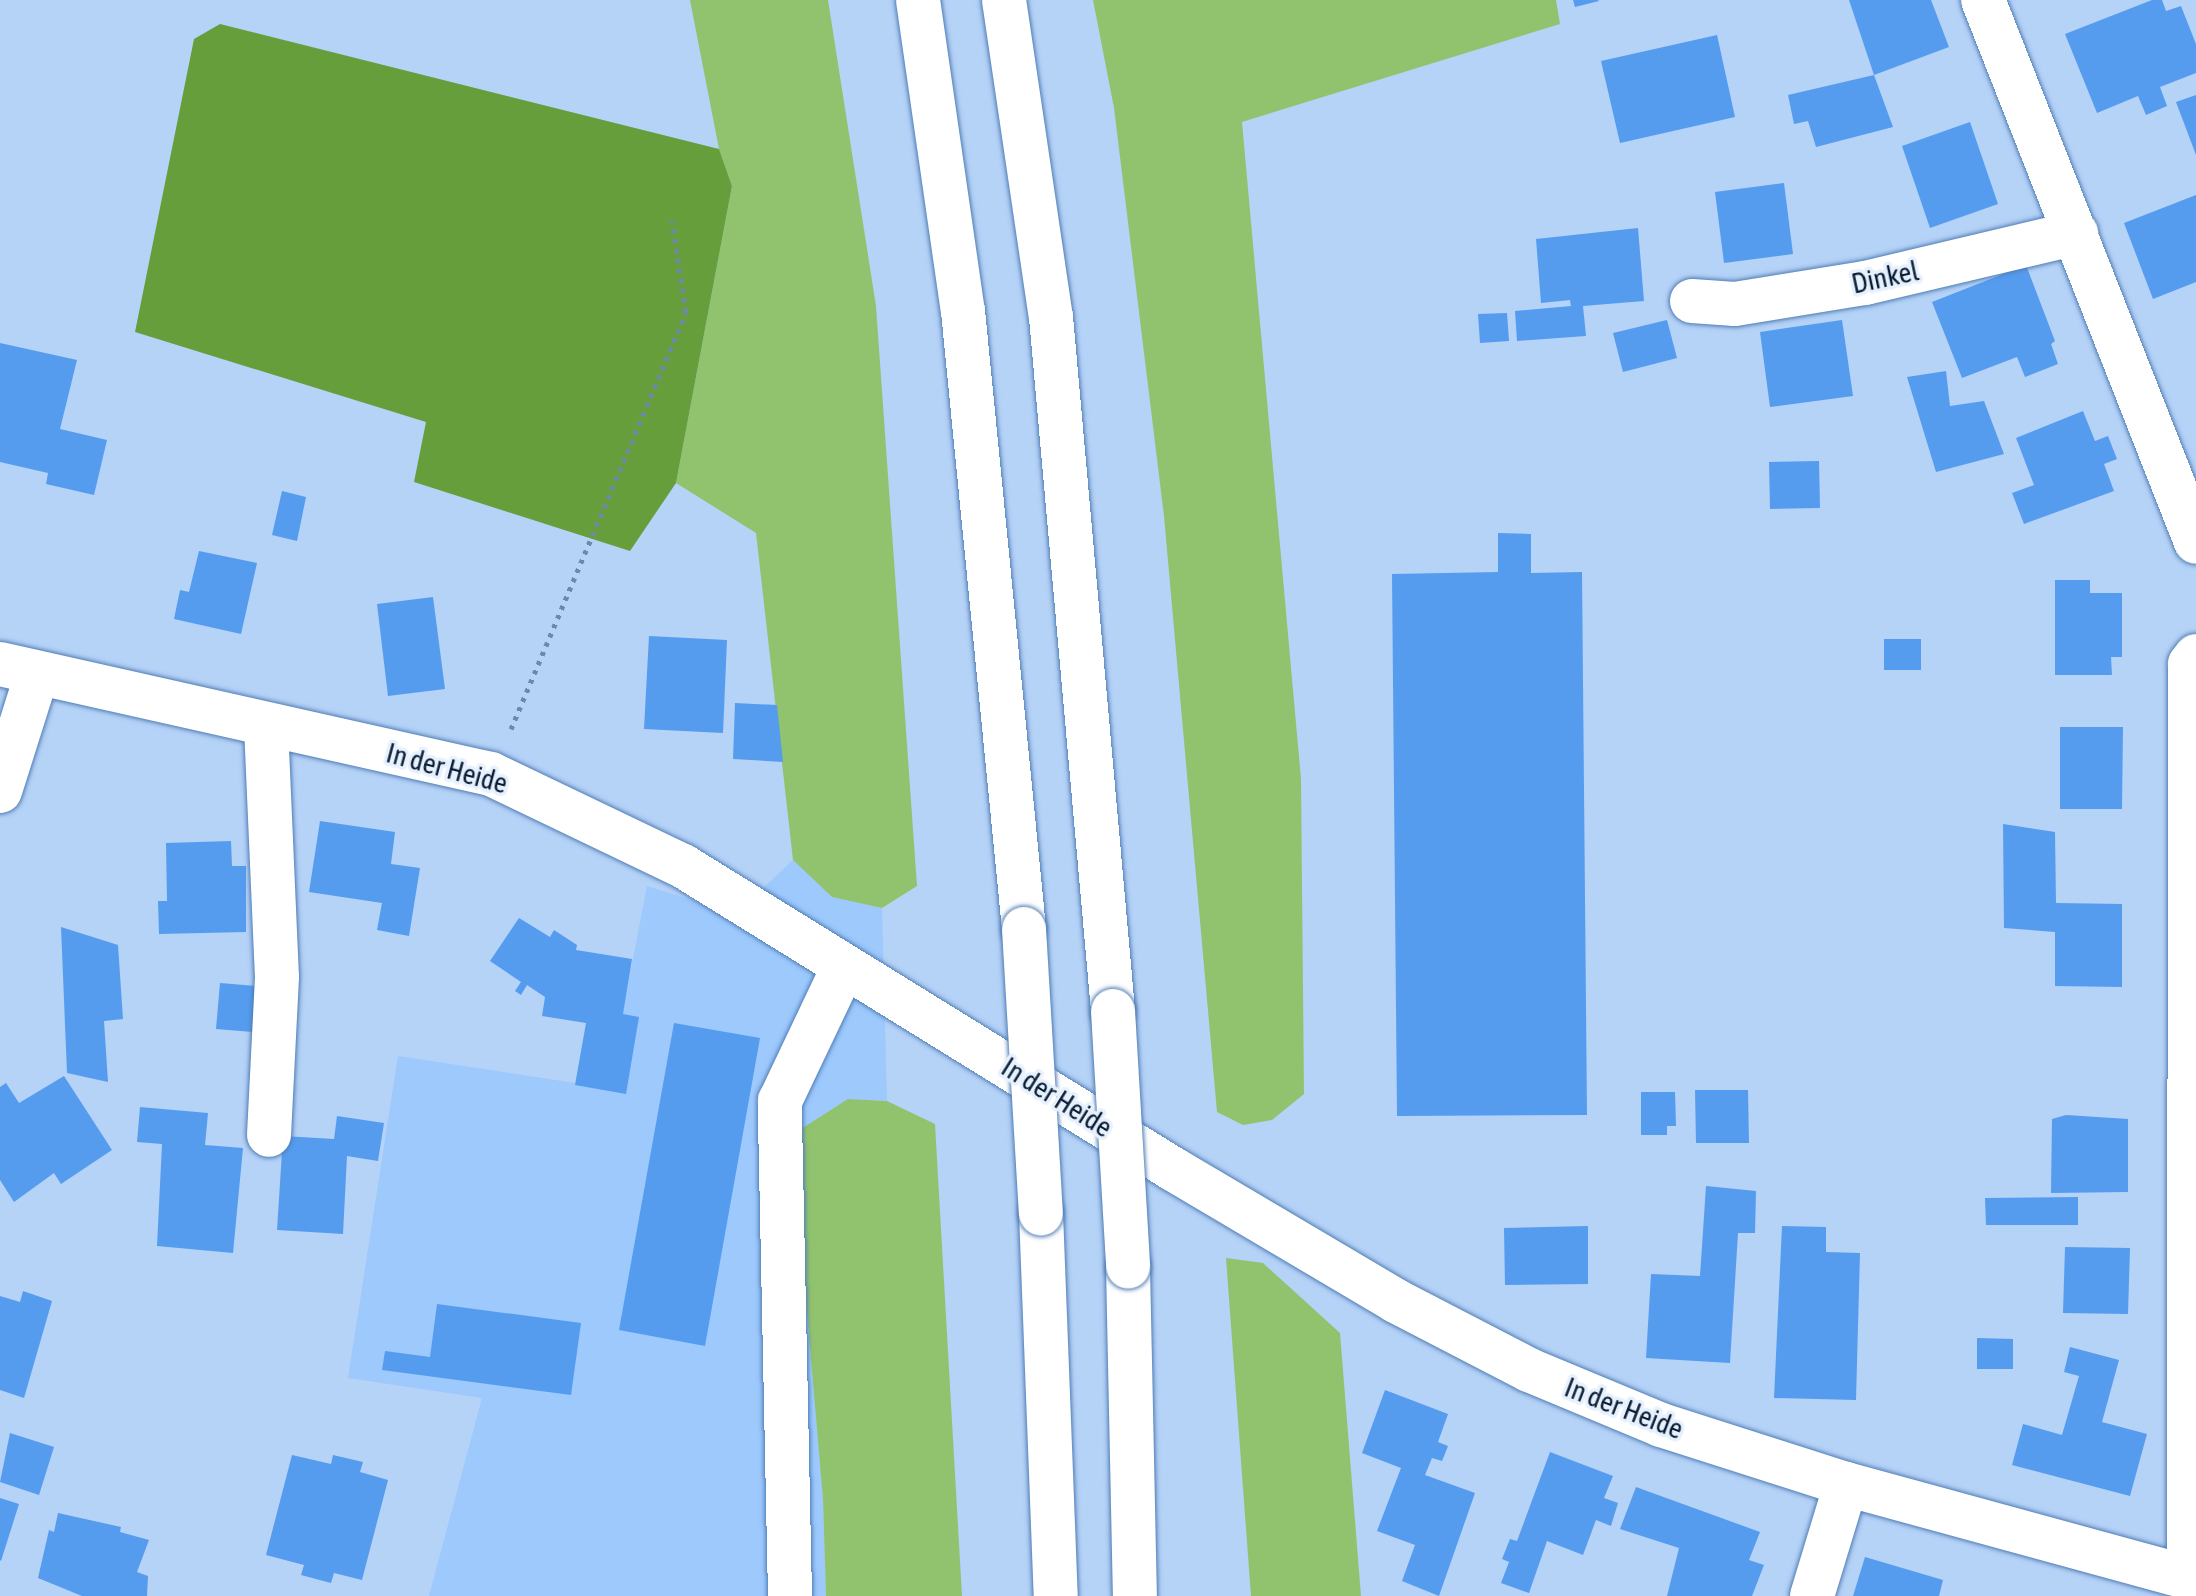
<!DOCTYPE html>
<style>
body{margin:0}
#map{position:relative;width:2196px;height:1596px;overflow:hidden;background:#b5d2f7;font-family:"Asap Condensed",sans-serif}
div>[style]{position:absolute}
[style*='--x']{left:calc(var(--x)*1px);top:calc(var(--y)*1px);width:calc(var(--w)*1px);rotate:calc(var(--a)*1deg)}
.built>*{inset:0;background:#9dc9fd}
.green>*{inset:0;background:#91c36e}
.forest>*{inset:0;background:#679e3c}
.building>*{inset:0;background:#559cef}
.path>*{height:5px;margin-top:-2.5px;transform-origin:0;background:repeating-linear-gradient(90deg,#6f88a7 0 4px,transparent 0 10px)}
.roads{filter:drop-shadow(0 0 2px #4f7eb5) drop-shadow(0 0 2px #4f7eb5)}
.minor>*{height:44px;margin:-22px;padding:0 22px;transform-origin:22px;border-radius:22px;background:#fff}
.highway>*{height:44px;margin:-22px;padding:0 22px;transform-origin:22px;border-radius:22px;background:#fff}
.bridges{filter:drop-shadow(0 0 2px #4f7eb5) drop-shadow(0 0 2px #4f7eb5)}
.highway-bridge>*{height:44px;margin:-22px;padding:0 22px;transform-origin:22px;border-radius:22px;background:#fff}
span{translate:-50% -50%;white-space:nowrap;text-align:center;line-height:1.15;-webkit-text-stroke:7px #e7f1fe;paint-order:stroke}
.street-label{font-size:28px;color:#081b31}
</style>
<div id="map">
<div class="built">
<i style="clip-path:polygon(793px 860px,832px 897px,882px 908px,887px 1101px,848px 1099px,797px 1195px,823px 1500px,826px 1596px,429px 1596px,482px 1398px,348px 1378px,398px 1056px,608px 1088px,647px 886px,736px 914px)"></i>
</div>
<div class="green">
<i style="clip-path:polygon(690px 0,828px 0,876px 306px,917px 886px,882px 908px,832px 897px,793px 860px,756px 533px,676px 483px,732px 186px,719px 149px)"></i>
<i style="clip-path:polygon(1093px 0,1556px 0,1560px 24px,1242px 122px,1301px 779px,1304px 1094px,1272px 1120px,1243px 1125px,1217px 1112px,1164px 516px,1114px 108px)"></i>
<i style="clip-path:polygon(848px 1099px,887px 1101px,935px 1124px,962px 1596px,826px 1596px,823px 1500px,797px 1195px,801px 1129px)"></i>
<i style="clip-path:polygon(1226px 1258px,1263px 1263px,1340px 1333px,1361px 1596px,1251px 1596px)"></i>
</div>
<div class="forest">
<i style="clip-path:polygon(220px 24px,719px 149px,732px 186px,676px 483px,630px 551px,414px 482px,426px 422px,135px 332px,194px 39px)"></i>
</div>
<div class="building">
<i style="clip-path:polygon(1573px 0,1598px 0,1599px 1px,1575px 7px)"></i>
<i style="clip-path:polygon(1849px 0,1931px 0,1949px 47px,1874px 75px)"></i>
<i style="clip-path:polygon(2152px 0,2162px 0,2166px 11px,2181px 6px,2196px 44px,2196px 73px,2160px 87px,2167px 106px,2146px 115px,2138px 96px,2097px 113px,2065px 34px)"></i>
<i style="clip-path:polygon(1717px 35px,1735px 117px,1620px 143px,1601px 61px)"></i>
<i style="clip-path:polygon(1874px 75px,1893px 127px,1816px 147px,1808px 121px,1794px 124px,1788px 95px)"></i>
<i style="clip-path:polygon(2196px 95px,2196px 155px,2176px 102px)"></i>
<i style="clip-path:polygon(1970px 122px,1998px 204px,1930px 228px,1902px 146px)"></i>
<i style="clip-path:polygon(1784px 183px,1793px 254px,1724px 263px,1715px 192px)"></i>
<i style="clip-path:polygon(2196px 195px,2196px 282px,2153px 299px,2124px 223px)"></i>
<i style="clip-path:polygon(1638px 228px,1644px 301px,1583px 306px,1586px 336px,1517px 341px,1515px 311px,1571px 306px,1570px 300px,1541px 303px,1536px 239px)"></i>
<i style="clip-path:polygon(2026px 265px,2055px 341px,2051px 344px,2058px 364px,2025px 377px,2017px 357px,1962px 378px,1932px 302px)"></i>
<i style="clip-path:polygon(1507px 313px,1509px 341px,1480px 343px,1478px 314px)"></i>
<i style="clip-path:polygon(1667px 320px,1677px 358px,1623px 372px,1613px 333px)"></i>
<i style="clip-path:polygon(1842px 320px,1853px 396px,1770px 407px,1760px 332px)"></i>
<i style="clip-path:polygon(0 343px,77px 360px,60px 429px,107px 440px,94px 495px,46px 484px,48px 473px,0 462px)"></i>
<i style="clip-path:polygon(1946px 371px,1950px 406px,1984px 401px,2004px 454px,1936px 472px,1907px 377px)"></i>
<i style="clip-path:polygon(2083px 411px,2095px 441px,2108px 436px,2117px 459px,2104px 464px,2114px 491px,2024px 524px,2012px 493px,2034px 485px,2016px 438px)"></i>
<i style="clip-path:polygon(1819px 461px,1820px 508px,1770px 509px,1769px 462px)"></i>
<i style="clip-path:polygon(282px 491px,306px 497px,297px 541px,272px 535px)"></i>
<i style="clip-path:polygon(1498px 533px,1531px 534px,1531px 573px,1582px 572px,1587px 1115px,1397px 1116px,1392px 574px,1498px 572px)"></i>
<i style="clip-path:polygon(199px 551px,257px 563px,241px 634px,174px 619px,180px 590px,189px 592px)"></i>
<i style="clip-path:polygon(2055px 580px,2090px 580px,2090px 593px,2122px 593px,2122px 657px,2111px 657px,2112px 675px,2055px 675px)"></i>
<i style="clip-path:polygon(433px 597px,445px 689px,388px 696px,377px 604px)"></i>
<i style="clip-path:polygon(649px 636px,727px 640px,723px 733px,644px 729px)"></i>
<i style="clip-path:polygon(1884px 639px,1921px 639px,1921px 670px,1884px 670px)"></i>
<i style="clip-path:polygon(735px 703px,777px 705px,783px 762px,733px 759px)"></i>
<i style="clip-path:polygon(2060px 727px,2123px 727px,2122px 809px,2060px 809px)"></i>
<i style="clip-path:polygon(320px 821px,395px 832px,391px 864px,420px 868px,409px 936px,377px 930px,382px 903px,309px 892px)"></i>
<i style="clip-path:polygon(2003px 824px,2055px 832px,2056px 903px,2122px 904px,2122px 987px,2055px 986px,2055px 932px,2004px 928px)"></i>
<i style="clip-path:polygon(231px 841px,232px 866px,246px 866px,246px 932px,159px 934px,158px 901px,167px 901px,166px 843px)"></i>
<i style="clip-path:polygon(519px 918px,550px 937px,554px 930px,577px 945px,576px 950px,632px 959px,623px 1014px,639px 1017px,626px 1094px,575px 1085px,586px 1023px,542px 1016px,545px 997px,527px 985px,521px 995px,515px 991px,521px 982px,490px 961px)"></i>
<i style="clip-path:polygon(61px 927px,118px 945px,123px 1019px,104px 1021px,108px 1082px,67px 1073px)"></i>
<i style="clip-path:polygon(220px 983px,267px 987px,264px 1033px,216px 1029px)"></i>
<i style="clip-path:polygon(674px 1023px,760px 1038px,705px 1346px,619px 1330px)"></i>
<i style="clip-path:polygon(64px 1076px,112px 1150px,61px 1184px,54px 1173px,14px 1202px,0 1180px,0 1087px,6px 1083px,19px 1103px)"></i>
<i style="clip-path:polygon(1695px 1090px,1748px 1090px,1749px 1143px,1696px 1143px)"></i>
<i style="clip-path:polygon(1641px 1092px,1675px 1092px,1676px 1126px,1667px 1126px,1667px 1135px,1641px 1135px)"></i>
<i style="clip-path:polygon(140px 1107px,208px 1113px,205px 1145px,243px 1148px,233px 1253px,157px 1246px,162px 1144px,137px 1142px)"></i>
<i style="clip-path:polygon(2066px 1115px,2128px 1119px,2128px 1192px,2051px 1193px,2052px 1119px)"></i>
<i style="clip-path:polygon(337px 1116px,384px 1123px,378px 1161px,347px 1156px,343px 1234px,277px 1230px,283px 1136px,334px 1139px)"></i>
<i style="clip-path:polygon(1706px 1186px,1756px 1191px,1755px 1233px,1738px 1233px,1730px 1363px,1646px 1358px,1651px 1274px,1700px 1276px)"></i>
<i style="clip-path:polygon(2078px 1197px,2078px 1225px,1986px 1225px,1985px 1198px)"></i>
<i style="clip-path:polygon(1588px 1226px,1588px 1284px,1505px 1285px,1504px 1228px)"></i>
<i style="clip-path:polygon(1782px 1226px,1826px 1227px,1826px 1252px,1860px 1253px,1856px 1400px,1774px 1398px)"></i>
<i style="clip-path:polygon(2065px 1247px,2130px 1248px,2128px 1314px,2063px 1313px)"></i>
<i style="clip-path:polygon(23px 1291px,52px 1301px,24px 1398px,0 1390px,0 1296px,20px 1302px)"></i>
<i style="clip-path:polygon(437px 1304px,581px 1323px,571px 1395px,382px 1370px,385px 1351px,430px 1357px)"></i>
<i style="clip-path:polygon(1977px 1338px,2013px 1339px,2013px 1369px,1977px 1369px)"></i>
<i style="clip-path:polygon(2070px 1347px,2119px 1360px,2102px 1422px,2147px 1434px,2130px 1496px,2012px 1465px,2023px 1424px,2062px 1435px,2079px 1376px,2064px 1372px)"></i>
<i style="clip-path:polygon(1385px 1390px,1448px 1414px,1438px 1442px,1448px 1446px,1442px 1461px,1432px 1458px,1425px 1475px,1475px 1493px,1439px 1596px,1402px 1581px,1415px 1545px,1377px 1531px,1401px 1468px,1362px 1453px)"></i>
<i style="clip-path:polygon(10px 1433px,54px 1447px,39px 1495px,0 1482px)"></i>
<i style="clip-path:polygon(1550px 1452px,1613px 1476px,1604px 1498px,1618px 1503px,1611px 1526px,1596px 1520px,1583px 1555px,1547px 1541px,1529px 1593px,1501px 1583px,1509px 1562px,1502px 1559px,1510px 1539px,1517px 1541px)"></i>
<i style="clip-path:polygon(292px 1455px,331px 1464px,333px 1455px,363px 1462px,360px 1472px,388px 1480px,362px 1580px,334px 1573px,331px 1583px,301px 1575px,304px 1565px,266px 1555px)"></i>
<i style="clip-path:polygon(1636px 1487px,1760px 1532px,1749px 1560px,1764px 1565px,1752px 1596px,1667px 1596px,1679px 1548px,1620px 1529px)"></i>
<i style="clip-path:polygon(0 1498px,19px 1504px,1px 1561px,0 1560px)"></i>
<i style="clip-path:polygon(58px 1513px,121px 1527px,120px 1532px,149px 1540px,137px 1572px,148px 1576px,147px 1596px,82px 1596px,38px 1578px,49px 1530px,54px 1532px)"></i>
<i style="clip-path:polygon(1865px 1557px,1943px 1580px,1939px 1596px,1853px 1596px)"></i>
</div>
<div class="path">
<i style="--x:511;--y:729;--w:452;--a:-67.2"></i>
<i style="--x:686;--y:312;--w:92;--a:-98.7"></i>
</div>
<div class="roads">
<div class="minor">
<i style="--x:1983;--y:0;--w:582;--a:68.55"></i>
<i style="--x:1692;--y:301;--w:43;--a:4"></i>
<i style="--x:1735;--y:304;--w:132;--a:-9.2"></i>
<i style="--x:1865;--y:283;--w:217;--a:-13.3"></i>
<i style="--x:0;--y:664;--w:503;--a:12.63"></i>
<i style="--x:491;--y:774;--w:213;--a:25.6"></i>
<i style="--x:683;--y:866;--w:576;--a:31.73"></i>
<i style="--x:1173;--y:1169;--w:259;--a:30.6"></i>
<i style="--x:1396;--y:1301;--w:150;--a:27.4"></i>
<i style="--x:1529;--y:1370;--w:143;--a:22.6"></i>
<i style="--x:1661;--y:1425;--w:194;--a:17.7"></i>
<i style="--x:1846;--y:1484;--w:363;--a:15.3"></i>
<i style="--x:266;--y:726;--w:251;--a:87.5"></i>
<i style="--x:277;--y:977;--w:158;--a:92.9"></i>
<i style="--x:0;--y:791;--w:120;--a:-72.5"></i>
<i style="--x:2189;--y:1578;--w:914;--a:-89.94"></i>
<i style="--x:2190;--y:664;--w:10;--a:-53"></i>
<i style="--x:790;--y:1596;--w:495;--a:-91.2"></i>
<i style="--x:780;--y:1101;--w:149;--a:-64.6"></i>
<i style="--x:1812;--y:1596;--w:117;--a:-73.1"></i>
</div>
<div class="highway">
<i style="--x:918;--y:0;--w:314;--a:81.8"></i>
<i style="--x:963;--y:311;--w:621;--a:84.36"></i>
<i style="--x:1004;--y:0;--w:320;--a:81.6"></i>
<i style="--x:1051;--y:317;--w:697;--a:84.89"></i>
<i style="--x:1041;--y:1213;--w:383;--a:87.8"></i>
<i style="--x:1128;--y:1267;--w:329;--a:88.8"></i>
</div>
</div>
<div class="bridges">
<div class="highway-bridge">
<i style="--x:1024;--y:929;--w:285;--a:86.6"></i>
<i style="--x:1113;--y:1011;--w:256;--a:86.6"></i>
</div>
</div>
<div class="street-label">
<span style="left:1885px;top:277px;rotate:-12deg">Dinkel</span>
<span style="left:447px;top:768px;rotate:15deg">In der Heide</span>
<span style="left:1057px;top:1097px;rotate:32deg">In der Heide</span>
<span style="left:1624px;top:1408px;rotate:21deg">In der Heide</span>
</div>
</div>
